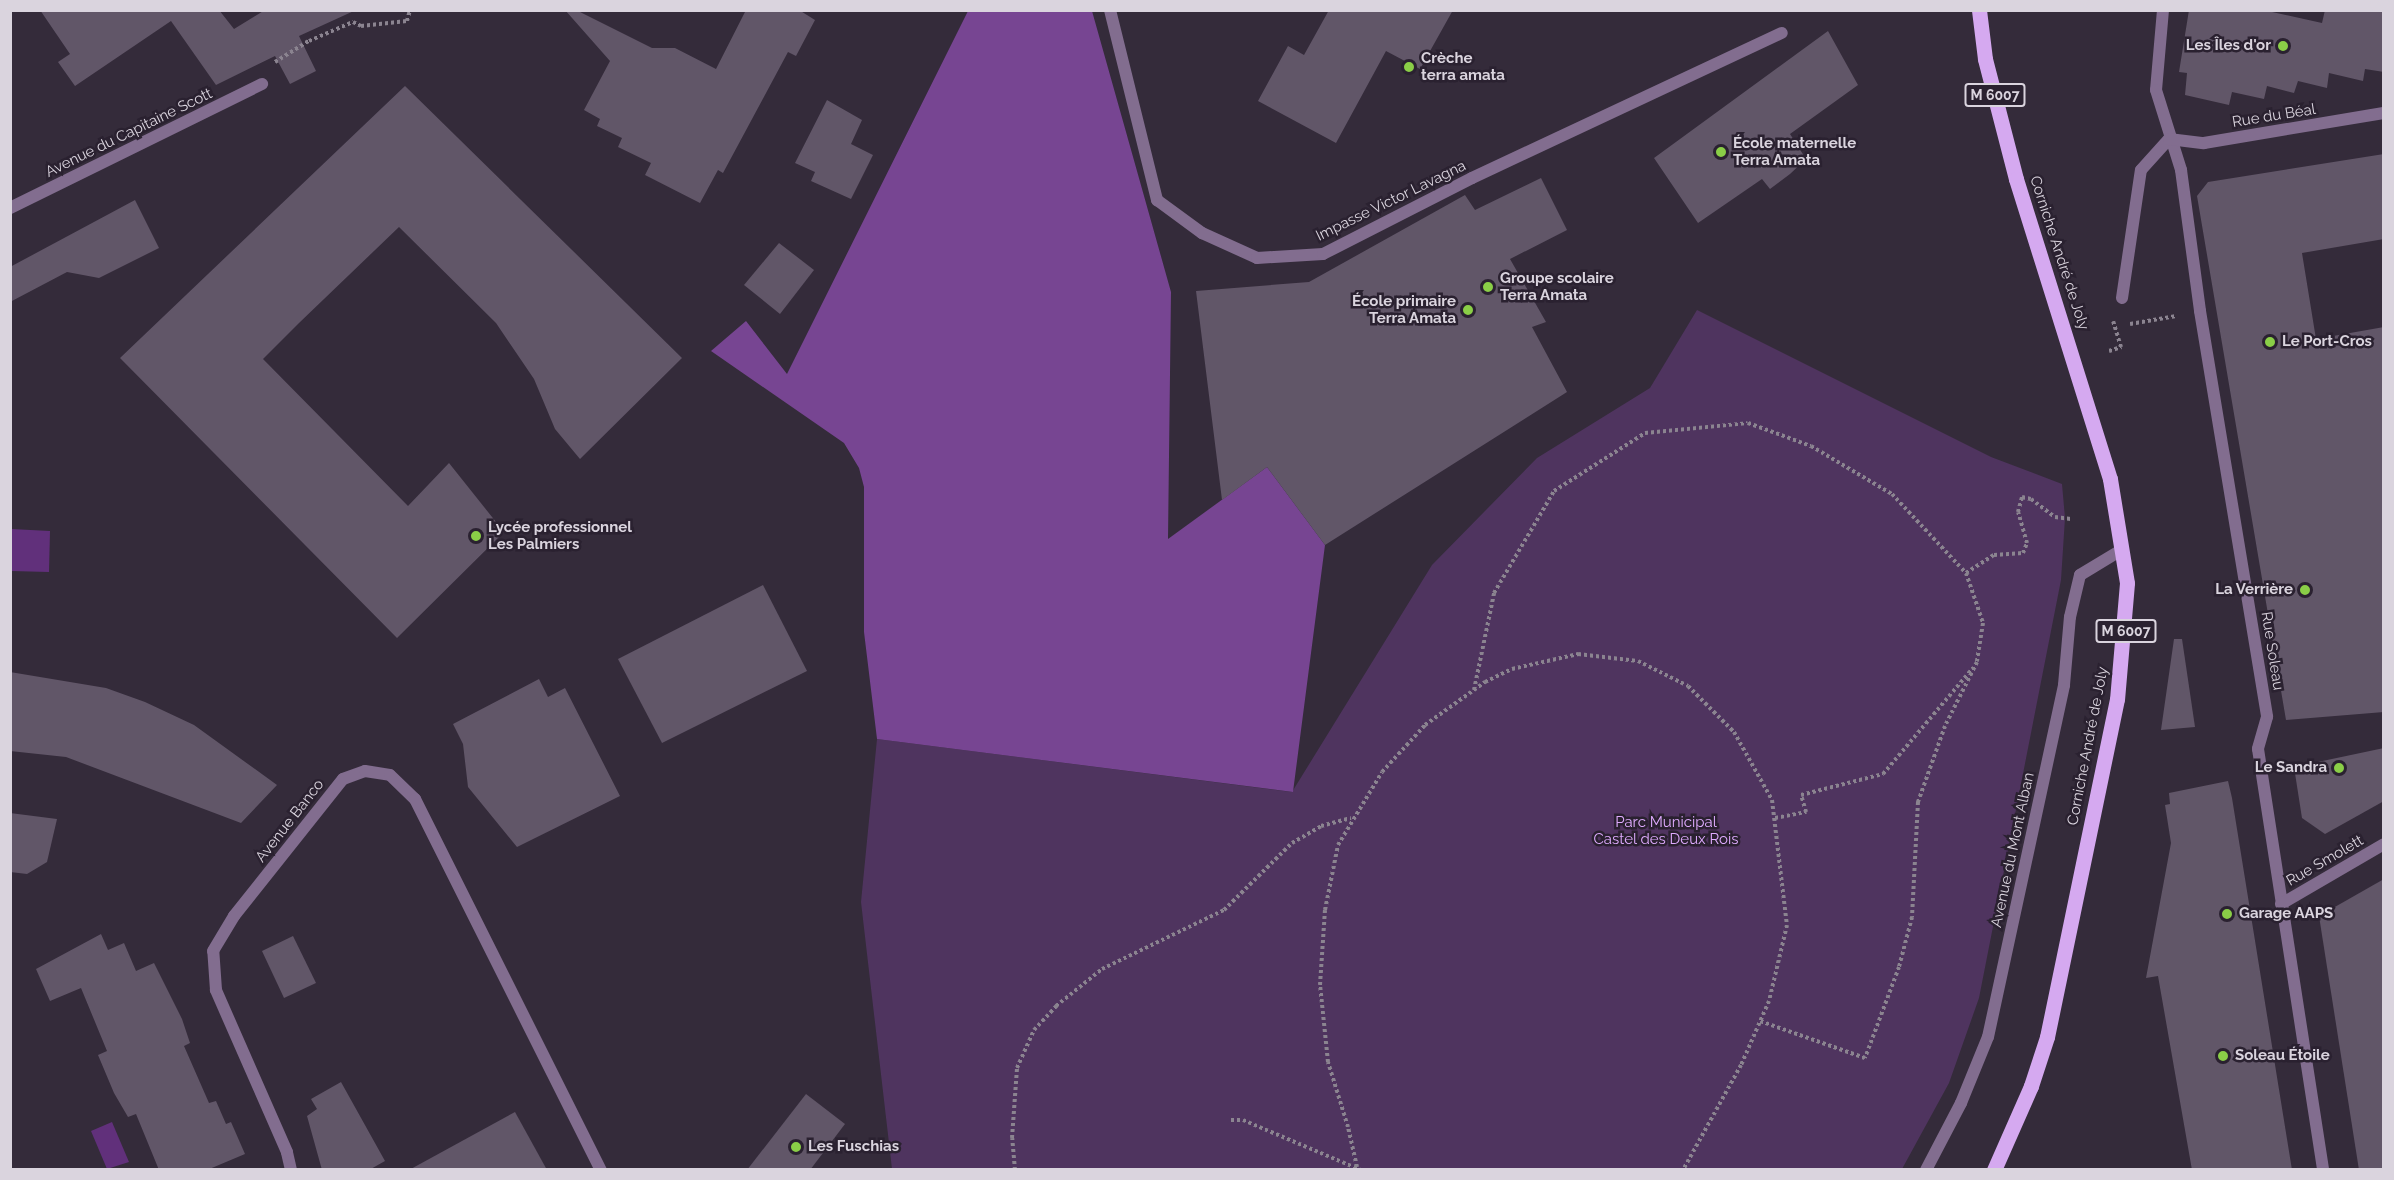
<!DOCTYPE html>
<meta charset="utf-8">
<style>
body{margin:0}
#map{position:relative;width:2394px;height:1180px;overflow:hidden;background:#342b3a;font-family:Raleway,sans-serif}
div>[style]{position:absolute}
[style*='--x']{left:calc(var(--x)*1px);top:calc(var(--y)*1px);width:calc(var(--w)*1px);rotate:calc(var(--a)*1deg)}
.green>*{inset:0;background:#4f345f}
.forest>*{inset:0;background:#774592}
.water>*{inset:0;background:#61307b}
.building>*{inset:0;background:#615668}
.path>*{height:4px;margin-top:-2px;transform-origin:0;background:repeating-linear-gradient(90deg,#8b8490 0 3px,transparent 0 6px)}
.service>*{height:12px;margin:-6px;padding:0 6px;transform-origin:6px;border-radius:6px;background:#826d8f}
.minor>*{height:12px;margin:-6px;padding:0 6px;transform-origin:6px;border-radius:6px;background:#826d8f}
.primary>*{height:15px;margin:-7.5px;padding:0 7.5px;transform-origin:7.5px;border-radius:7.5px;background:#d5a9f0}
.dots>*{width:16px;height:16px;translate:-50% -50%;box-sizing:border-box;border:3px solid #2a2130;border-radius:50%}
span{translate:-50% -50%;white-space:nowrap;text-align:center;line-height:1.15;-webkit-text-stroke:5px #2a2130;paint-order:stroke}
.shield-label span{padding:2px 4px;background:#2a2130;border:2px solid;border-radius:4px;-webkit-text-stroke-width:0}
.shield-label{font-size:14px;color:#dad4de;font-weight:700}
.poi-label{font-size:15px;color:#dad4de;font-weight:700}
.right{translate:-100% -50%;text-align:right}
.left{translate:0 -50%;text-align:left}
.street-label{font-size:15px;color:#dad4de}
.park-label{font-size:15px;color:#dfabff}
.frame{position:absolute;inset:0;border:12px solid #dad4de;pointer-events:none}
</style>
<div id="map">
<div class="green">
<i style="clip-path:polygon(1697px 310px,1991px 457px,2062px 484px,2065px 518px,2061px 580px,1979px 998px,1949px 1083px,1902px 1169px,892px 1169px,861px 902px,877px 739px,1292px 792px,1432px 565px,1537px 458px,1650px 388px)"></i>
</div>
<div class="forest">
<i style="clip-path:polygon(968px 11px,1092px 11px,1171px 292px,1168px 539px,1267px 467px,1325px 545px,1293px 792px,877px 739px,864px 632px,864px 487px,859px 468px,844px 443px,711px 351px,746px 321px,787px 374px)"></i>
</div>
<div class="water">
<i style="clip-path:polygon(11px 529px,50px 531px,49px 572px,11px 571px)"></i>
<i style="clip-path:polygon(112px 1122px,129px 1162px,107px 1169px,91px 1131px)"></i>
</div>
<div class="building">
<i style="clip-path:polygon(40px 10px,219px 10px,234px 29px,265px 10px,356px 10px,299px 36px,316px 71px,290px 84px,275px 56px,216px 85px,171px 21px,75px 86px,58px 62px,70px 54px)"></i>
<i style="clip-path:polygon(565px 10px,576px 10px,652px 48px,675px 48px,716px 69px,746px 10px,799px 10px,815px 20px,796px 56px,788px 52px,723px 173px,718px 170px,700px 203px,645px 175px,651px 163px,618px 147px,622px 138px,597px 126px,600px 119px,584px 110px,610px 61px)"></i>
<i style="clip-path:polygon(1329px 10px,1453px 10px,1420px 69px,1386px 51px,1336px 143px,1258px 101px,1288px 46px,1304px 55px)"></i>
<i style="clip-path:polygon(2189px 10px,2263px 10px,2322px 23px,2325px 10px,2384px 10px,2384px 72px,2365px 69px,2363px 81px,2329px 73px,2327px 88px,2298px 81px,2294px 93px,2267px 86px,2264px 99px,2232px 92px,2229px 105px,2185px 95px,2187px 73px,2179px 72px)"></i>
<i style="clip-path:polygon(1828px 31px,1858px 85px,1790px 134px,1806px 159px,1790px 174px,1770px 189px,1762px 179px,1698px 223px,1654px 158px)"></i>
<i style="clip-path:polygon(405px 86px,682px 358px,580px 459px,555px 429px,534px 379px,496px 323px,399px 227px,299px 323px,263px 359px,408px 506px,449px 463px,504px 532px,397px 638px,120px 358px)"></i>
<i style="clip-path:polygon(827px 100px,862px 120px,851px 144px,873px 155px,851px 199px,811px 181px,815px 172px,795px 163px)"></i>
<i style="clip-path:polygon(2384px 154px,2384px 239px,2302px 253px,2316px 339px,2384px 327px,2384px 712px,2286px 720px,2197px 196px,2208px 182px)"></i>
<i style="clip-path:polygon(1541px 178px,1567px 230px,1510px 259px,1546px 322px,1532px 327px,1567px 392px,1325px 545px,1267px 467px,1222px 500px,1196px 291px,1309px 282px,1465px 195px,1475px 210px)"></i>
<i style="clip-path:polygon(135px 200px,159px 248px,99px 278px,67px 272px,10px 302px,10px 267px)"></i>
<i style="clip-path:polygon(779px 243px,814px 270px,780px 314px,744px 285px)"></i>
<i style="clip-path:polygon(763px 585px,807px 671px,662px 743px,618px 659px)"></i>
<i style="clip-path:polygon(2174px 639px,2182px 639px,2195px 727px,2161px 730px)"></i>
<i style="clip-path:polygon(10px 672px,106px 688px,145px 702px,194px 725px,277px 785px,241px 823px,66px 757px,10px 751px)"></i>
<i style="clip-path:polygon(539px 679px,548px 697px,565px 688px,620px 796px,517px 847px,468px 787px,463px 744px,453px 724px)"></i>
<i style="clip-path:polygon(2384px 748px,2384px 801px,2325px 834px,2302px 818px,2294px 767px)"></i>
<i style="clip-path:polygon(2228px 781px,2232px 798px,2292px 1170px,2192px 1170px,2158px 976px,2146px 978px,2171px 843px,2165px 805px,2170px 804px,2169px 793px)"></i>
<i style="clip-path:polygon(10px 813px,57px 819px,47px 862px,27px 874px,10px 872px)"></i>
<i style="clip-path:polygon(2384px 879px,2384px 1170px,2359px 1170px,2319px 916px)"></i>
<i style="clip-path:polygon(101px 934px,108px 950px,124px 943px,136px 971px,154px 963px,182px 1019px,190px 1043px,184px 1046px,209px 1103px,216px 1101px,226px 1124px,231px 1122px,245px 1154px,207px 1170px,159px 1170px,136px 1114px,128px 1117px,114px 1093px,98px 1055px,107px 1051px,81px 988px,50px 1001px,36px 969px)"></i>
<i style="clip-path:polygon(293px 936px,316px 983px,284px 998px,262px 951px)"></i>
<i style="clip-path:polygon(341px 1082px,385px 1161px,369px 1170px,322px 1170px,307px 1116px,317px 1109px,311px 1099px)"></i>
<i style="clip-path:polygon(806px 1094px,845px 1124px,810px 1170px,747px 1170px)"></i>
<i style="clip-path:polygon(515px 1112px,547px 1170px,409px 1170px)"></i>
</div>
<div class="path">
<i style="--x:275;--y:62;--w:40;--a:-32"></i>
<i style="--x:309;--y:41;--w:48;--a:-23.4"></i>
<i style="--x:353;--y:22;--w:9;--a:27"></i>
<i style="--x:361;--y:26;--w:46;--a:-6.2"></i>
<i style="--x:407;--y:21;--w:11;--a:-75"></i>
<i style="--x:2130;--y:324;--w:47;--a:-9.9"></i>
<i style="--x:2109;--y:351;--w:13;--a:-18"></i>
<i style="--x:2121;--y:347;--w:27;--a:-107"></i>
<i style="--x:1966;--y:573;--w:33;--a:-33"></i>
<i style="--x:1994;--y:555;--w:29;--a:-4"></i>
<i style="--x:2023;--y:553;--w:11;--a:-68"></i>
<i style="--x:2027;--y:543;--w:32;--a:-106"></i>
<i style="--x:2018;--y:512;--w:16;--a:-75"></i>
<i style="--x:2022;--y:497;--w:9;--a:13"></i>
<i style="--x:2031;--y:499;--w:30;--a:37"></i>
<i style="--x:2055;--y:517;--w:16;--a:7"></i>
<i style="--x:1474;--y:690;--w:99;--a:-78.3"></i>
<i style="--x:1494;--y:593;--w:118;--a:-59.5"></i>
<i style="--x:1554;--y:491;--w:108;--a:-32.5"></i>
<i style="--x:1645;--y:433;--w:103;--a:-5.5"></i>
<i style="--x:1748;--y:423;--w:67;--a:20.1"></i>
<i style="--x:1811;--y:446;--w:94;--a:30.7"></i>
<i style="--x:1892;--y:494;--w:108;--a:46.9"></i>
<i style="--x:1966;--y:573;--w:53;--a:71.2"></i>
<i style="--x:1983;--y:623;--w:39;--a:99"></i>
<i style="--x:1977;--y:662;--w:72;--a:116.6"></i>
<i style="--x:1945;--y:726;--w:81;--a:109.6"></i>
<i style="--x:1918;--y:802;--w:115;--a:93"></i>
<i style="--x:1912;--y:917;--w:52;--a:104.6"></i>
<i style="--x:1899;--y:967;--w:97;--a:110.5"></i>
<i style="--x:1865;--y:1058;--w:111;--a:-160.6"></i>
<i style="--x:1775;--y:818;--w:32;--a:-11"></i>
<i style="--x:1806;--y:812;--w:18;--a:-106"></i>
<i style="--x:1801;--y:795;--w:85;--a:-14.4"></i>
<i style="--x:1883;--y:774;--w:139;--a:-49.7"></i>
<i style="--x:1231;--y:1120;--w:12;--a:0"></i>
<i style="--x:1243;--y:1120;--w:128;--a:23"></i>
<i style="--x:1015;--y:1170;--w:32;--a:-95"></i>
<i style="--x:1012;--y:1138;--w:70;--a:-85.9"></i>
<i style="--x:1017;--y:1068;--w:42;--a:-65.9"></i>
<i style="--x:1034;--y:1030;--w:33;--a:-47"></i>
<i style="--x:1056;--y:1006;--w:59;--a:-38.8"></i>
<i style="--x:1102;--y:969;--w:136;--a:-25.8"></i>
<i style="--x:1224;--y:910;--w:95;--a:-44.6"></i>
<i style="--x:1292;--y:843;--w:34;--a:-30"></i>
<i style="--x:1321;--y:826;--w:31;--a:-15"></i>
<i style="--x:1355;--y:1170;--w:4;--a:-56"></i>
<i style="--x:1357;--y:1167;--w:41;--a:-102.7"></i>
<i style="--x:1348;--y:1127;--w:68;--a:-107.1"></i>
<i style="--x:1328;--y:1062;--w:77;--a:-95.9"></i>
<i style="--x:1320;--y:985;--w:75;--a:-86.2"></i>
<i style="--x:1325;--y:910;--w:66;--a:-78.7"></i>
<i style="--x:1338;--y:845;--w:85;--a:-58.9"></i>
<i style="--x:1382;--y:772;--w:64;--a:-47.5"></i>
<i style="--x:1425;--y:725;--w:74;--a:-35.6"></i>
<i style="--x:1485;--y:682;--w:30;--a:-26"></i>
<i style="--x:1512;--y:669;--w:68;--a:-12.8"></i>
<i style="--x:1578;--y:654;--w:60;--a:6.7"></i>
<i style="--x:1638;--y:661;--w:56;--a:26.6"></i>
<i style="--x:1688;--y:686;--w:65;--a:45"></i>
<i style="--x:1734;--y:732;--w:78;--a:60.8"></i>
<i style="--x:1772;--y:800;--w:126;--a:83.2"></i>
<i style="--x:1787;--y:925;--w:78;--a:103.3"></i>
<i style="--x:1769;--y:1001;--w:70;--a:113.6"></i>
<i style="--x:1741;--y:1065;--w:120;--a:118.9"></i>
</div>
<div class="service">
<i style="--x:2122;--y:298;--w:129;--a:-81.6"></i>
<i style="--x:2141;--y:170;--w:42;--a:-47.9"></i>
</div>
<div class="minor">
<i style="--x:1110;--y:10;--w:196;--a:76.1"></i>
<i style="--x:1157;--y:200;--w:56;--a:36.3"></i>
<i style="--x:1202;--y:233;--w:60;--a:24.4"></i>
<i style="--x:1257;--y:258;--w:66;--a:-3.5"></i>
<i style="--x:1323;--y:254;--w:167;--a:-27"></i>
<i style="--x:1472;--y:178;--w:342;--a:-25.1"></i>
<i style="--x:2163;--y:10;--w:80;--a:95"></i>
<i style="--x:2156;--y:90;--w:84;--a:72.6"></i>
<i style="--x:2181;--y:170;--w:142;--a:82.3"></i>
<i style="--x:2200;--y:311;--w:411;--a:80.6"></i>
<i style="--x:2267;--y:717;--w:33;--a:106"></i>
<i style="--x:2258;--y:749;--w:426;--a:81.2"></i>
<i style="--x:2169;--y:139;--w:35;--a:7"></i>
<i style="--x:2204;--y:143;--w:182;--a:-9.5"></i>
<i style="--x:10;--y:208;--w:281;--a:-26.2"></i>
<i style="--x:2281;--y:904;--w:119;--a:-30.2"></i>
<i style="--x:291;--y:1170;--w:18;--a:-103"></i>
<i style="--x:287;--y:1152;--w:177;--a:-113.7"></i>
<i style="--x:216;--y:990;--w:39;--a:-94"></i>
<i style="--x:213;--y:951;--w:41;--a:-59"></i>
<i style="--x:234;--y:916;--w:175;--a:-51.5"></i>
<i style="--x:343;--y:779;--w:23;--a:-20"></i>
<i style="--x:365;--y:771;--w:25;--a:9"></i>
<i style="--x:390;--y:775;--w:35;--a:44"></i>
<i style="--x:415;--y:799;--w:415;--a:63.4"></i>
<i style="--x:1926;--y:1170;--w:76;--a:-62.4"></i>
<i style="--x:1961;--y:1103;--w:71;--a:-67.8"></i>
<i style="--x:1988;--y:1037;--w:360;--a:-77.8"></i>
<i style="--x:2064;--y:685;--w:68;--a:-85"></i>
<i style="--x:2070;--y:617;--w:43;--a:-76.6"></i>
<i style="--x:2080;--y:575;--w:50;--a:-31.2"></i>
</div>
<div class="primary">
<i style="--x:1979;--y:10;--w:49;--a:83"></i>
<i style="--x:1985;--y:59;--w:124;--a:75.5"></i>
<i style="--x:2016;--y:179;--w:314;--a:72.6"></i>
<i style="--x:2110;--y:479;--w:105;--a:80.7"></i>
<i style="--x:2127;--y:583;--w:116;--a:94.9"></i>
<i style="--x:2117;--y:699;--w:345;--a:101.7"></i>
<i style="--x:2047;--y:1037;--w:52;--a:108.1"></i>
<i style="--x:2031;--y:1086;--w:92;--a:113.8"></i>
</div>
<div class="dots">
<i style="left:2283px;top:46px;background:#8ace47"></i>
<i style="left:1409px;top:67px;background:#8ace47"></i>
<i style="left:1721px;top:152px;background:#8ace47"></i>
<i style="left:1488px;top:287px;background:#8ace47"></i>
<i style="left:1468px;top:310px;background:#8ace47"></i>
<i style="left:2270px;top:342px;background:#8ace47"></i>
<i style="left:476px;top:536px;background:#8ace47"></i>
<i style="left:2305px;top:590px;background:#8ace47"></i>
<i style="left:2339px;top:768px;background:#8ace47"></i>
<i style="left:2227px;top:914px;background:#8ace47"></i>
<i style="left:2223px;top:1056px;background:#8ace47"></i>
<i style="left:796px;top:1147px;background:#8ace47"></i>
</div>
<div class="shield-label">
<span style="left:1995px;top:95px">M 6007</span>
<span style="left:2126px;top:631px">M 6007</span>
</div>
<div class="poi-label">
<span class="right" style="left:2271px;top:46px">Les Îles d'or</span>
<span class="left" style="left:1421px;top:67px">Crèche<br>terra amata</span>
<span class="left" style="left:1733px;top:152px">École maternelle<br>Terra Amata</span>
<span class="left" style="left:1500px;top:287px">Groupe scolaire<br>Terra Amata</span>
<span class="right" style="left:1456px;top:310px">École primaire<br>Terra Amata</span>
<span class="left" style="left:2282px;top:342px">Le Port-Cros</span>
<span class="left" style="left:488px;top:536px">Lycée professionnel<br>Les Palmiers</span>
<span class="right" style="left:2293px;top:590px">La Verrière</span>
<span class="right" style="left:2327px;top:768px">Le Sandra</span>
<span class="left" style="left:2239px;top:914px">Garage AAPS</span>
<span class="left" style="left:2235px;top:1056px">Soleau Étoile</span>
<span class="left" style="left:808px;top:1147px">Les Fuschias</span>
</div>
<div class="street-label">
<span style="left:2274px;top:116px;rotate:-9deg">Rue du Béal</span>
<span style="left:129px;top:133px;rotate:-26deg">Avenue du Capitaine Scott</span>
<span style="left:1391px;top:201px;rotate:-26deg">Impasse Victor Lavagna</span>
<span style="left:2059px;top:253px;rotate:72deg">Corniche André de Joly</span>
<span style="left:2272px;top:651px;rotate:81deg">Rue Soleau</span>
<span style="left:2088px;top:746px;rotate:-79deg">Corniche André de Joly</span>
<span style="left:290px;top:821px;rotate:-52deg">Avenue Banco</span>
<span style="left:2013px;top:850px;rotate:-78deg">Avenue du Mont Alban</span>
<span style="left:2325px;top:861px;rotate:-30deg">Rue Smolett</span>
</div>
<div class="park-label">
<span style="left:1666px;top:831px">Parc Municipal<br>Castel des Deux Rois</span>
</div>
<div class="frame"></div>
</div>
